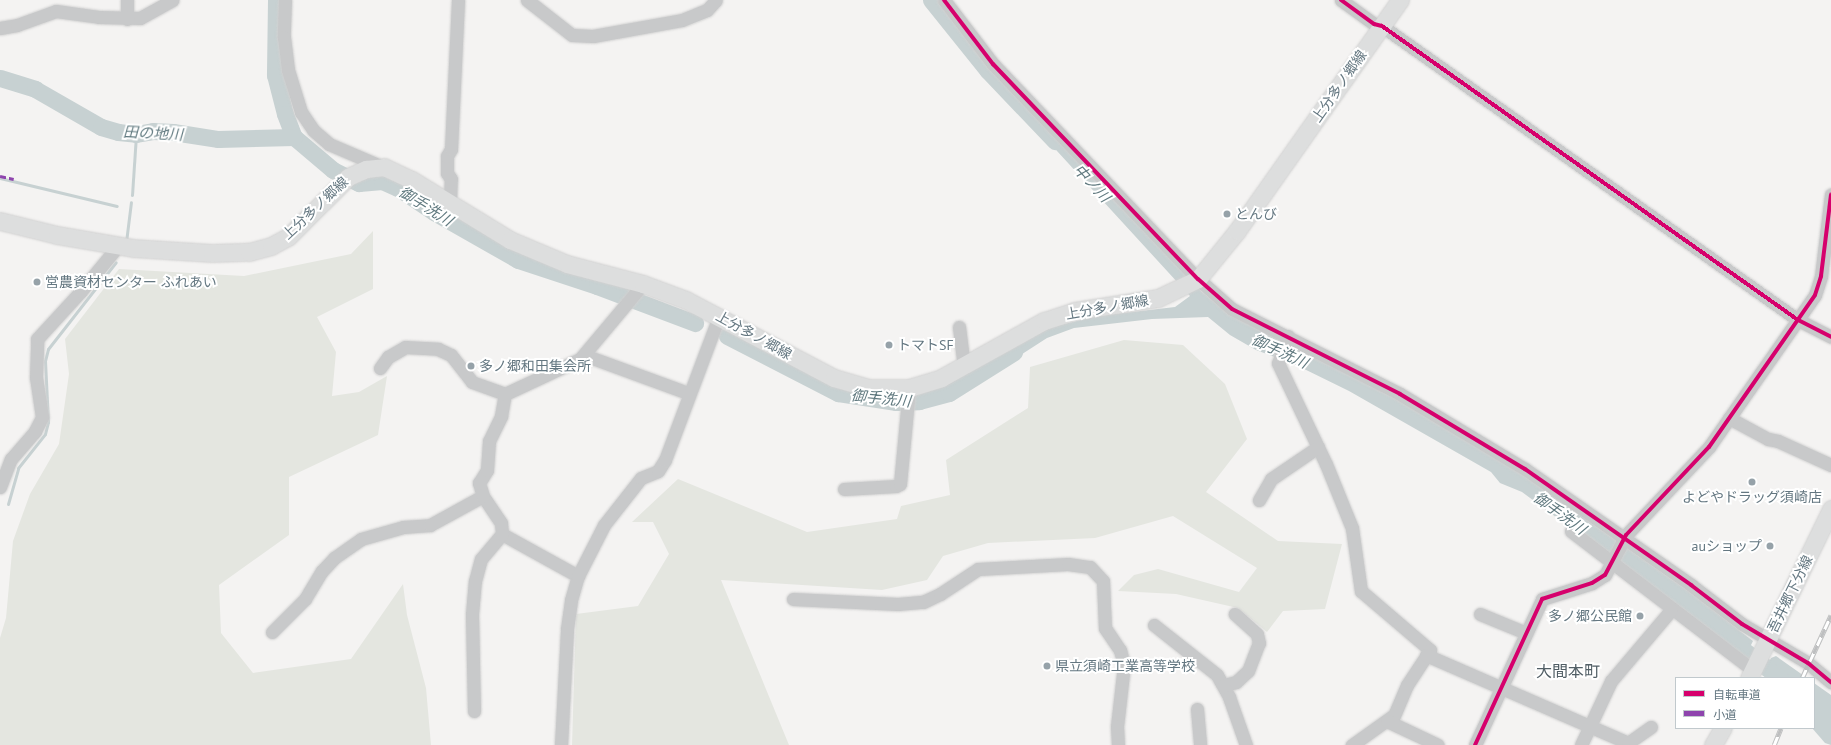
<!DOCTYPE html>
<meta charset="utf-8">
<style>
body{margin:0}
#map{position:relative;width:1831px;height:745px;overflow:hidden;background:#f4f3f2;font-family:"PT Sans","Noto Sans JP",sans-serif}
div>[style]{position:absolute}
[style*='--x']{left:calc(var(--x)*1px);top:calc(var(--y)*1px);width:calc(var(--w)*1px);rotate:calc(var(--a)*1deg)}
.green>*{inset:0;background:#e4e6e0}
.water>*{inset:0;background:#c7d1d2}
.stream>*{height:3px;margin:-1.5px;padding:0 1.5px;transform-origin:1.5px;border-radius:1.5px;background:#c7d1d2}
.river>*{height:17px;margin:-8.5px;padding:0 8.5px;transform-origin:8.5px;border-radius:8.5px;background:#c7d1d2}
.roads{filter:drop-shadow(0 0 1px #d1d1d1) drop-shadow(0 0 1px #d1d1d1)}
.minor>*{height:13px;margin:-6.5px;padding:0 6.5px;transform-origin:6.5px;border-radius:6.5px;background:#c8c9ca}
.major>*{height:17px;margin:-8.5px;padding:0 8.5px;transform-origin:8.5px;border-radius:8.5px;background:#dddede}
.rail>*{height:4.5px;margin-top:-2.25px;transform-origin:0;background:repeating-linear-gradient(90deg,#fff 0 9px,#bebfc0 0 18px);box-sizing:border-box;border-block:1px solid #bebfc0}
.quiet>*{height:3px;margin-top:-1.5px;transform-origin:0;background:repeating-linear-gradient(90deg,#8e44ad 0 6px,transparent 0 9px)}
.cycleway>*{height:4px;margin:-2px;padding:0 2px;transform-origin:2px;border-radius:2px;background:#d6006c}
.dots>*{width:11px;height:11px;translate:-50% -50%;box-sizing:border-box;border:2px solid #fff;border-radius:50%}
span{translate:-50% -50%;white-space:nowrap;text-align:center;line-height:1.15;-webkit-text-stroke:4px #fff;paint-order:stroke}
.street-label{font-size:14px;color:#647781}
.poi-label{font-size:14px;color:#647781}
.left{translate:0 -50%;text-align:left}
.right{translate:-100% -50%;text-align:right}
.water-label{font-size:15px;color:#60797f;font-style:italic}
.quarter-label{font-size:16px;color:#525f66}
.legend{position:absolute;left:1675px;top:677px;width:140px;height:52px;box-sizing:border-box;background:#fff;border:1px solid #c1c9cd;margin:0;padding:5px 7px;list-style:none;font-size:12px;color:#647781}
.legend li{display:flex;align-items:center;gap:8px;height:20px}
.legend b{width:20px;border:1px solid #c1c9cd}
</style>
<div id="map">
<div class="green">
<i style="clip-path:polygon(373px 231px,373px 289px,317px 317px,336px 352px,332px 396px,359px 392px,387px 376px,378px 435px,289px 477px,289px 535px,219px 585px,221px 633px,253px 673px,351px 659px,403px 584px,407px 615px,426px 688px,431px 745px,0 745px,0 638px,6px 618px,13px 541px,30px 494px,59px 444px,69px 374px,65px 339px,119px 269px,244px 276px,351px 254px)"></i>
<i style="clip-path:polygon(1124px 340px,1183px 345px,1225px 384px,1247px 439px,1206px 492px,1278px 541px,1342px 544px,1325px 609px,1283px 611px,1267px 632px,1238px 608px,1176px 594px,1118px 591px,1134px 575px,1158px 569px,1239px 592px,1257px 568px,1173px 516px,1095px 538px,988px 543px,943px 556px,927px 580px,882px 590px,721px 580px,789px 745px,572px 745px,576px 614px,638px 606px,669px 554px,653px 522px,632px 522px,678px 479px,807px 532px,897px 519px,901px 506px,950px 495px,946px 460px,1028px 408px,1030px 367px)"></i>
</div>
<div class="water">
<i style="clip-path:polygon(1042px 121px,1202px 292px,1230px 315px,1398px 400px,1491px 453px,1688px 591px,1753px 641px,1745px 657px,1522px 492px,1500px 483px,1491px 472px,1349px 391px,1296px 365px,1256px 350px,1230px 335px,1208px 317px,1152px 319px,1074px 328px,1047px 338px,999px 369px,993px 360px,1047px 328px,1098px 316px,1175px 307px,1190px 296px,1035px 127px)"></i>
<i style="clip-path:polygon(1776px 656px,1807px 678px,1770px 678px,1764px 671px,1771px 658px)"></i>
<i style="clip-path:polygon(1814px 683px,1831px 695px,1831px 745px,1825px 743px,1812px 728px)"></i>
</div>
<div class="stream">
<i style="--x:0;--y:178;--w:120;--a:13.5"></i>
<i style="--x:132;--y:195;--w:61;--a:-86.2"></i>
<i style="--x:126;--y:242;--w:40;--a:-82.9"></i>
<i style="--x:8;--y:504;--w:37;--a:-74"></i>
<i style="--x:18;--y:468;--w:43;--a:-51.5"></i>
<i style="--x:45;--y:434;--w:12;--a:-76"></i>
<i style="--x:48;--y:422;--w:61;--a:-92.8"></i>
<i style="--x:45;--y:361;--w:12;--a:-76"></i>
<i style="--x:48;--y:349;--w:110;--a:-52"></i>
</div>
<div class="river">
<i style="--x:276;--y:0;--w:75;--a:90.8"></i>
<i style="--x:275;--y:75;--w:40;--a:75.6"></i>
<i style="--x:285;--y:114;--w:25;--a:69"></i>
<i style="--x:294;--y:137;--w:51;--a:40.2"></i>
<i style="--x:333;--y:170;--w:29;--a:27"></i>
<i style="--x:359;--y:183;--w:23;--a:-5"></i>
<i style="--x:382;--y:181;--w:17;--a:24"></i>
<i style="--x:398;--y:188;--w:43;--a:33.7"></i>
<i style="--x:434;--y:212;--w:97;--a:29.7"></i>
<i style="--x:518;--y:260;--w:83;--a:18.2"></i>
<i style="--x:597;--y:286;--w:105;--a:20.7"></i>
<i style="--x:931;--y:0;--w:91;--a:51.2"></i>
<i style="--x:988;--y:71;--w:97;--a:46.3"></i>
<i style="--x:0;--y:78;--w:37;--a:17"></i>
<i style="--x:35;--y:89;--w:76;--a:29.9"></i>
<i style="--x:101;--y:127;--w:18;--a:16"></i>
<i style="--x:118;--y:132;--w:18;--a:6"></i>
<i style="--x:136;--y:134;--w:17;--a:-10"></i>
<i style="--x:153;--y:131;--w:20;--a:3"></i>
<i style="--x:173;--y:132;--w:46;--a:8.8"></i>
<i style="--x:218;--y:139;--w:76;--a:-1.5"></i>
<i style="--x:727;--y:336;--w:125;--a:27.2"></i>
<i style="--x:838;--y:393;--w:59;--a:8.8"></i>
<i style="--x:896;--y:402;--w:23;--a:-2"></i>
<i style="--x:919;--y:401;--w:31;--a:-15"></i>
<i style="--x:949;--y:393;--w:77;--a:-32.2"></i>
<i style="--x:1728;--y:638;--w:66;--a:37.6"></i>
</div>
<div class="roads">
<div class="minor">
<i style="--x:127;--y:0;--w:19;--a:90"></i>
<i style="--x:285;--y:0;--w:37;--a:92"></i>
<i style="--x:284;--y:37;--w:33;--a:83"></i>
<i style="--x:288;--y:70;--w:44;--a:72.8"></i>
<i style="--x:301;--y:112;--w:22;--a:56"></i>
<i style="--x:313;--y:130;--w:21;--a:41"></i>
<i style="--x:329;--y:144;--w:59;--a:23.1"></i>
<i style="--x:527;--y:0;--w:57;--a:37.9"></i>
<i style="--x:572;--y:35;--w:21;--a:3"></i>
<i style="--x:593;--y:36;--w:90;--a:-10.2"></i>
<i style="--x:682;--y:20;--w:27;--a:-22"></i>
<i style="--x:707;--y:10;--w:13;--a:-48"></i>
<i style="--x:944;--y:0;--w:81;--a:52.6"></i>
<i style="--x:993;--y:64;--w:297;--a:46.4"></i>
<i style="--x:1198;--y:279;--w:45;--a:41.4"></i>
<i style="--x:1232;--y:309;--w:188;--a:26.8"></i>
<i style="--x:1400;--y:394;--w:146;--a:31"></i>
<i style="--x:1525;--y:469;--w:203;--a:34.9"></i>
<i style="--x:1691;--y:585;--w:64;--a:37.4"></i>
<i style="--x:1742;--y:624;--w:77;--a:30.6"></i>
<i style="--x:1808;--y:663;--w:30;--a:40"></i>
<i style="--x:1341;--y:0;--w:41;--a:36"></i>
<i style="--x:1374;--y:24;--w:8;--a:14"></i>
<i style="--x:1382;--y:26;--w:509;--a:35.25"></i>
<i style="--x:1798;--y:320;--w:37;--a:27"></i>
<i style="--x:0;--y:28;--w:17;--a:-10"></i>
<i style="--x:17;--y:25;--w:41;--a:-19.7"></i>
<i style="--x:56;--y:11;--w:43;--a:7.9"></i>
<i style="--x:99;--y:17;--w:41;--a:1.4"></i>
<i style="--x:140;--y:18;--w:37;--a:-29"></i>
<i style="--x:450;--y:202;--w:23;--a:-88"></i>
<i style="--x:451;--y:179;--w:7;--a:-124"></i>
<i style="--x:447;--y:173;--w:17;--a:-90"></i>
<i style="--x:447;--y:156;--w:8;--a:-60"></i>
<i style="--x:451;--y:149;--w:149;--a:-87.3"></i>
<i style="--x:959;--y:327;--w:40;--a:82.9"></i>
<i style="--x:1288;--y:336;--w:29;--a:110"></i>
<i style="--x:1278;--y:363;--w:112;--a:64.6"></i>
<i style="--x:1326;--y:464;--w:69;--a:67.9"></i>
<i style="--x:1352;--y:528;--w:64;--a:81.9"></i>
<i style="--x:1361;--y:591;--w:91;--a:40.5"></i>
<i style="--x:1430;--y:650;--w:42;--a:123.3"></i>
<i style="--x:1407;--y:685;--w:33;--a:113"></i>
<i style="--x:1394;--y:715;--w:52;--a:144.5"></i>
<i style="--x:584;--y:355;--w:111;--a:20.1"></i>
<i style="--x:380;--y:368;--w:14;--a:-54"></i>
<i style="--x:388;--y:357;--w:20;--a:-30"></i>
<i style="--x:405;--y:347;--w:33;--a:3"></i>
<i style="--x:438;--y:349;--w:14;--a:25"></i>
<i style="--x:451;--y:355;--w:34;--a:52"></i>
<i style="--x:472;--y:382;--w:35;--a:20"></i>
<i style="--x:1729;--y:418;--w:44;--a:28.3"></i>
<i style="--x:1768;--y:439;--w:10;--a:11"></i>
<i style="--x:1778;--y:441;--w:58;--a:24.4"></i>
<i style="--x:0;--y:487;--w:30;--a:-69"></i>
<i style="--x:11;--y:459;--w:37;--a:-49"></i>
<i style="--x:35;--y:431;--w:16;--a:-63"></i>
<i style="--x:42;--y:417;--w:40;--a:-98.5"></i>
<i style="--x:36;--y:377;--w:38;--a:-88"></i>
<i style="--x:37;--y:339;--w:65;--a:-47.5"></i>
<i style="--x:81;--y:291;--w:58;--a:-50.6"></i>
<i style="--x:844;--y:489;--w:52;--a:-3.3"></i>
<i style="--x:896;--y:486;--w:4;--a:-27"></i>
<i style="--x:900;--y:484;--w:96;--a:-84.6"></i>
<i style="--x:1259;--y:500;--w:24;--a:-60"></i>
<i style="--x:1271;--y:479;--w:57;--a:-34.2"></i>
<i style="--x:1571;--y:531;--w:229;--a:37.4"></i>
<i style="--x:502;--y:534;--w:87;--a:28.9"></i>
<i style="--x:793;--y:599;--w:105;--a:2.7"></i>
<i style="--x:898;--y:604;--w:25;--a:-5"></i>
<i style="--x:923;--y:602;--w:19;--a:-25"></i>
<i style="--x:940;--y:594;--w:45;--a:-33.3"></i>
<i style="--x:978;--y:569;--w:90;--a:-3.2"></i>
<i style="--x:1068;--y:564;--w:22;--a:8"></i>
<i style="--x:1090;--y:567;--w:19;--a:47"></i>
<i style="--x:1103;--y:581;--w:47;--a:87.6"></i>
<i style="--x:1105;--y:628;--w:27;--a:56"></i>
<i style="--x:1120;--y:650;--w:16;--a:75"></i>
<i style="--x:1124;--y:665;--w:61;--a:96.5"></i>
<i style="--x:1117;--y:726;--w:19;--a:87"></i>
<i style="--x:1480;--y:614;--w:50;--a:22.4"></i>
<i style="--x:1154;--y:625;--w:80;--a:38.4"></i>
<i style="--x:1217;--y:675;--w:25;--a:61"></i>
<i style="--x:1229;--y:697;--w:51;--a:70.5"></i>
<i style="--x:272;--y:632;--w:47;--a:-45"></i>
<i style="--x:305;--y:599;--w:33;--a:-59"></i>
<i style="--x:322;--y:571;--w:18;--a:-47"></i>
<i style="--x:334;--y:558;--w:33;--a:-35"></i>
<i style="--x:361;--y:539;--w:44;--a:-15.9"></i>
<i style="--x:403;--y:527;--w:27;--a:-4"></i>
<i style="--x:430;--y:525;--w:60;--a:-28.7"></i>
<i style="--x:1426;--y:655;--w:220;--a:23.5"></i>
<i style="--x:1628;--y:743;--w:28;--a:-35"></i>
<i style="--x:1224;--y:685;--w:12;--a:-14"></i>
<i style="--x:1236;--y:682;--w:16;--a:-43"></i>
<i style="--x:1248;--y:671;--w:30;--a:-69"></i>
<i style="--x:1259;--y:643;--w:9;--a:-103"></i>
<i style="--x:1257;--y:634;--w:30;--a:-138"></i>
<i style="--x:1197;--y:709;--w:36;--a:85"></i>
<i style="--x:474;--y:711;--w:97;--a:-91.2"></i>
<i style="--x:472;--y:614;--w:33;--a:-85"></i>
<i style="--x:475;--y:581;--w:23;--a:-75"></i>
<i style="--x:481;--y:559;--w:33;--a:-50"></i>
<i style="--x:502;--y:534;--w:11;--a:-95"></i>
<i style="--x:501;--y:523;--w:32;--a:-124"></i>
<i style="--x:483;--y:496;--w:14;--a:-107"></i>
<i style="--x:479;--y:483;--w:15;--a:-58"></i>
<i style="--x:487;--y:470;--w:29;--a:-86"></i>
<i style="--x:489;--y:441;--w:28;--a:-64"></i>
<i style="--x:501;--y:416;--w:22;--a:-80"></i>
<i style="--x:505;--y:394;--w:83;--a:-25"></i>
<i style="--x:580;--y:359;--w:98;--a:-50"></i>
<i style="--x:1387;--y:721;--w:56;--a:25.2"></i>
<i style="--x:561;--y:745;--w:116;--a:-87"></i>
<i style="--x:567;--y:629;--w:29;--a:-82"></i>
<i style="--x:571;--y:600;--w:25;--a:-74"></i>
<i style="--x:578;--y:576;--w:57;--a:-63"></i>
<i style="--x:604;--y:525;--w:60;--a:-51.8"></i>
<i style="--x:641;--y:478;--w:18;--a:-22"></i>
<i style="--x:658;--y:471;--w:13;--a:-58"></i>
<i style="--x:665;--y:460;--w:154;--a:-69.4"></i>
<i style="--x:1475;--y:745;--w:161;--a:-65.3"></i>
<i style="--x:1542;--y:599;--w:52;--a:-17.7"></i>
<i style="--x:1592;--y:583;--w:15;--a:-32"></i>
<i style="--x:1605;--y:575;--w:45;--a:-62.3"></i>
<i style="--x:1626;--y:535;--w:121;--a:-46.7"></i>
<i style="--x:1709;--y:447;--w:185;--a:-55.1"></i>
<i style="--x:1815;--y:295;--w:20;--a:-72"></i>
<i style="--x:1821;--y:276;--w:82;--a:-83"></i>
<i style="--x:1581;--y:745;--w:71;--a:-64.9"></i>
<i style="--x:1611;--y:681;--w:93;--a:-49.8"></i>
</div>
<div class="major">
<i style="--x:0;--y:221;--w:59;--a:13.8"></i>
<i style="--x:57;--y:235;--w:77;--a:9.7"></i>
<i style="--x:133;--y:248;--w:79;--a:3.6"></i>
<i style="--x:212;--y:253;--w:37;--a:-2"></i>
<i style="--x:249;--y:252;--w:23;--a:-15"></i>
<i style="--x:271;--y:246;--w:19;--a:-28"></i>
<i style="--x:288;--y:237;--w:85;--a:-45"></i>
<i style="--x:348;--y:177;--w:20;--a:-24"></i>
<i style="--x:366;--y:169;--w:18;--a:-6"></i>
<i style="--x:384;--y:167;--w:31;--a:25"></i>
<i style="--x:412;--y:180;--w:115;--a:31.5"></i>
<i style="--x:510;--y:240;--w:62;--a:22.8"></i>
<i style="--x:567;--y:264;--w:79;--a:14.7"></i>
<i style="--x:643;--y:284;--w:46;--a:20.4"></i>
<i style="--x:686;--y:300;--w:167;--a:27.8"></i>
<i style="--x:834;--y:378;--w:36;--a:16"></i>
<i style="--x:869;--y:388;--w:40;--a:0"></i>
<i style="--x:909;--y:388;--w:34;--a:-17"></i>
<i style="--x:941;--y:378;--w:118;--a:-29"></i>
<i style="--x:1044;--y:321;--w:32;--a:-18"></i>
<i style="--x:1074;--y:311;--w:85;--a:-8.8"></i>
<i style="--x:1158;--y:298;--w:44;--a:-25.4"></i>
<i style="--x:1198;--y:279;--w:62;--a:-50.9"></i>
<i style="--x:1237;--y:231;--w:283;--a:-54.8"></i>
<i style="--x:1749;--y:678;--w:188;--a:-64.1"></i>
<i style="--x:1713;--y:745;--w:20;--a:-60"></i>
</div>
</div>
<div class="rail">
<i style="--x:1802;--y:678;--w:69;--a:-65.3"></i>
<i style="--x:1774;--y:745;--w:18;--a:-68"></i>
</div>
<div class="quiet">
<i style="--x:0;--y:176;--w:14;--a:12"></i>
</div>
<div class="cycleway">
<i style="--x:944;--y:0;--w:81;--a:52.6"></i>
<i style="--x:993;--y:64;--w:297;--a:46.4"></i>
<i style="--x:1198;--y:279;--w:45;--a:41.4"></i>
<i style="--x:1232;--y:309;--w:188;--a:26.8"></i>
<i style="--x:1400;--y:394;--w:146;--a:31"></i>
<i style="--x:1525;--y:469;--w:203;--a:34.9"></i>
<i style="--x:1691;--y:585;--w:64;--a:37.4"></i>
<i style="--x:1742;--y:624;--w:77;--a:30.6"></i>
<i style="--x:1808;--y:663;--w:30;--a:40"></i>
<i style="--x:1341;--y:0;--w:41;--a:36"></i>
<i style="--x:1374;--y:24;--w:8;--a:14"></i>
<i style="--x:1382;--y:26;--w:509;--a:35.25"></i>
<i style="--x:1798;--y:320;--w:37;--a:27"></i>
<i style="--x:1475;--y:745;--w:161;--a:-65.3"></i>
<i style="--x:1542;--y:599;--w:52;--a:-17.7"></i>
<i style="--x:1592;--y:583;--w:15;--a:-32"></i>
<i style="--x:1605;--y:575;--w:45;--a:-62.3"></i>
<i style="--x:1626;--y:535;--w:121;--a:-46.7"></i>
<i style="--x:1709;--y:447;--w:185;--a:-55.1"></i>
<i style="--x:1815;--y:295;--w:20;--a:-72"></i>
<i style="--x:1821;--y:276;--w:82;--a:-83"></i>
</div>
<div class="dots">
<i style="left:1227px;top:214px;background:#96a2a9"></i>
<i style="left:37px;top:282px;background:#96a2a9"></i>
<i style="left:889px;top:345px;background:#96a2a9"></i>
<i style="left:471px;top:366px;background:#96a2a9"></i>
<i style="left:1752px;top:482px;background:#96a2a9"></i>
<i style="left:1770px;top:546px;background:#96a2a9"></i>
<i style="left:1640px;top:616px;background:#96a2a9"></i>
<i style="left:1047px;top:666px;background:#96a2a9"></i>
</div>
<div class="street-label">
<span style="left:1339px;top:86px;rotate:-55deg">上分多ノ郷線</span>
<span style="left:315px;top:208px;rotate:-43deg">上分多ノ郷線</span>
<span style="left:1107px;top:307px;rotate:-10deg">上分多ノ郷線</span>
<span style="left:754px;top:335px;rotate:29deg">上分多ノ郷線</span>
<span style="left:1790px;top:594px;rotate:-64deg">吾井郷下分線</span>
</div>
<div class="poi-label">
<span class="left" style="left:1235px;top:214px">とんび</span>
<span class="left" style="left:45px;top:282px">営農資材センター ふれあい</span>
<span class="left" style="left:897px;top:345px">トマトSF</span>
<span class="left" style="left:479px;top:366px">多ノ郷和田集会所</span>
<span style="left:1752px;top:497px">よどやドラッグ須崎店</span>
<span class="right" style="left:1762px;top:546px">auショップ</span>
<span class="right" style="left:1632px;top:616px">多ノ郷公民館</span>
<span class="left" style="left:1055px;top:666px">県立須崎工業高等学校</span>
</div>
<div class="water-label">
<span style="left:153px;top:133px;rotate:3deg">田の地川</span>
<span style="left:1092px;top:183px;rotate:47deg">中ノ川</span>
<span style="left:426px;top:206px;rotate:32deg">御手洗川</span>
<span style="left:1280px;top:351px;rotate:25deg">御手洗川</span>
<span style="left:881px;top:398px;rotate:6deg">御手洗川</span>
<span style="left:1560px;top:513px;rotate:36deg">御手洗川</span>
</div>
<div class="quarter-label">
<span style="left:1568px;top:671px">大間本町</span>
</div>
<ul class="legend">
<li><b style="height:5px;background:#d6006c"></b>自転車道</li>
<li><b style="height:5px;background:#8e44ad"></b>小道</li>
</ul>
</div>
